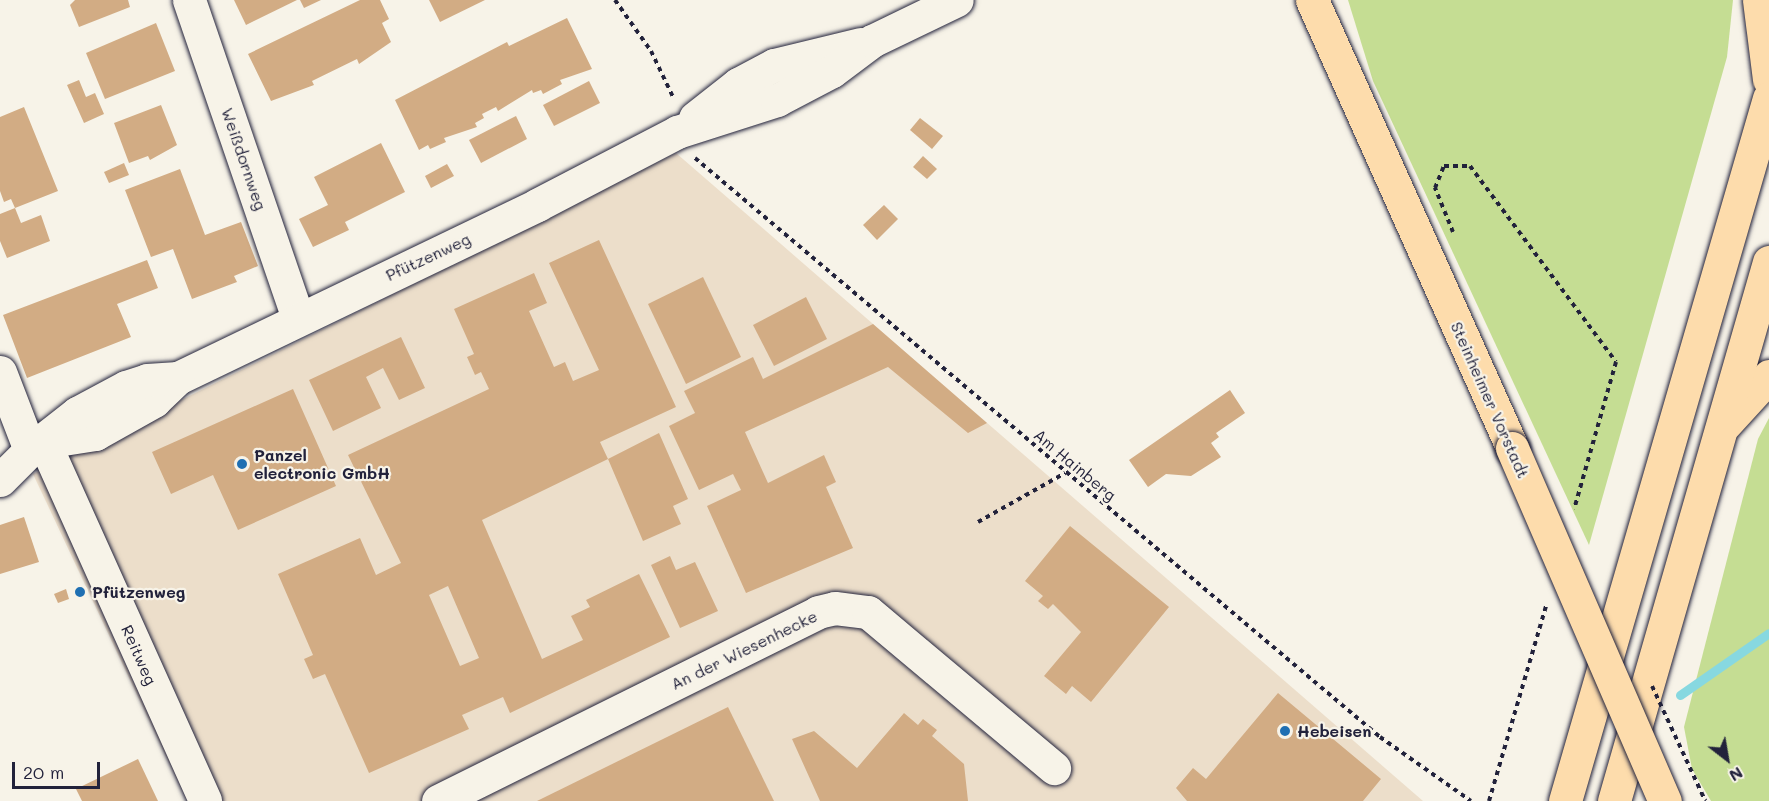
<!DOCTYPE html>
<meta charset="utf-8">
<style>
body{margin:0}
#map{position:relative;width:1769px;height:801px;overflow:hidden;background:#f7f3e8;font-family:Mali,sans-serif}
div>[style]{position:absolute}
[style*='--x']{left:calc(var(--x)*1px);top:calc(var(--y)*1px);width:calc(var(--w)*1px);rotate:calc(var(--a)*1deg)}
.built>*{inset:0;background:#ecdeca}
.green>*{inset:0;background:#c5dd93}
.stream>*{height:9px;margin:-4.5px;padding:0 4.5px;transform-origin:4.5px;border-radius:4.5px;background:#87d8e0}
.building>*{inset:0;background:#d2ac84}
.path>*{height:4px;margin-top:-2px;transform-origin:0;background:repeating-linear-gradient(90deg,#22223b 0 4.5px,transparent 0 9px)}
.roads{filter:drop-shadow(0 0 2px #22223b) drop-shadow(0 0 2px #22223b)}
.minor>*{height:33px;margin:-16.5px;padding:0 16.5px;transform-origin:16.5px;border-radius:16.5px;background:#f7f3e8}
.major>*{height:33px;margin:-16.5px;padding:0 16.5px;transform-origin:16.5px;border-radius:16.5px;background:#fddcac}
.highway>*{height:33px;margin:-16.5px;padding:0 16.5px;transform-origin:16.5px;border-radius:16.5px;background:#fddcac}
.path-bridge>*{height:4px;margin-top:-2px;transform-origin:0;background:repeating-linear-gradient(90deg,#22223b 0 4.5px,transparent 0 9px)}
.bridges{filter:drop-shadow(0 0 2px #22223b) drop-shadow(0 0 2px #22223b)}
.major-bridge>*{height:33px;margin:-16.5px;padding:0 16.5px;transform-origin:16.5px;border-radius:16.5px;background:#fddcac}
.dots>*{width:16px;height:16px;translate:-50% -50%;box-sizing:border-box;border:3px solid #f7f3e8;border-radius:50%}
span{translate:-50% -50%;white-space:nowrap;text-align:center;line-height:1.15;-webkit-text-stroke:4.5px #f7f3e8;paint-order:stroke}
.street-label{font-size:16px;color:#22223b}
.poi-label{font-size:16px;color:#22223b;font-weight:700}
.left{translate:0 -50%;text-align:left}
.north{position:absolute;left:1697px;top:729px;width:60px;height:60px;-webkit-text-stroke:4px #f7f3e8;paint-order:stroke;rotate:149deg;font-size:16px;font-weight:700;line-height:24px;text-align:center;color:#22223b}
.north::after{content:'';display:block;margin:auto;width:21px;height:27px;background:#22223b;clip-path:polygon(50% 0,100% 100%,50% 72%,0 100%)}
.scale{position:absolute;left:12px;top:762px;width:88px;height:27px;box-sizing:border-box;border:3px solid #22223b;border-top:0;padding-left:8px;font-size:18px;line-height:21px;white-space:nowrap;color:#22223b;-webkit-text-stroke:4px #f7f3e8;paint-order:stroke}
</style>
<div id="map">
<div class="built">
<i style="clip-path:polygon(676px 153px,1423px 801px,187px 801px,33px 474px)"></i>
</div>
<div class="green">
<i style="clip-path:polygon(1348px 0,1733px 0,1727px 57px,1589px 545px,1373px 81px)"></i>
<i style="clip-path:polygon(1769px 418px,1769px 801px,1711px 801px,1692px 769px,1684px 727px,1758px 439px)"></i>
</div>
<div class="stream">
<i style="--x:1680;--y:695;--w:108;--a:-34.9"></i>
</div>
<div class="building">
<i style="clip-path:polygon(75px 0,128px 0,130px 7px,79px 27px,70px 5px)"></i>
<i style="clip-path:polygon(234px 0,297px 0,246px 25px)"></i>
<i style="clip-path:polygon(300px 0,321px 0,304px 8px)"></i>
<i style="clip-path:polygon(360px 0,380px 0,389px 19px,382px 23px,391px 42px,359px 64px,357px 59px,312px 81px,314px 85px,271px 101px,248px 54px)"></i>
<i style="clip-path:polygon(429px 0,485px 0,440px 22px)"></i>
<i style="clip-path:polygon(567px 18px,592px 69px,560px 80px,562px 84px,543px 94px,541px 90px,533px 93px,532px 90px,498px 111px,496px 107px,482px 114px,484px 118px,475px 123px,477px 127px,444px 138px,446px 142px,430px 149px,428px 145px,419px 150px,395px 100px,507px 42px,509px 46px)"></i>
<i style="clip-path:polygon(156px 23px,175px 71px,105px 99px,86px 53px)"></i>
<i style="clip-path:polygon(79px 80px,86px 97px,95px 93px,104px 114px,84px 123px,67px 85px)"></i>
<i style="clip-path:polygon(589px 81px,600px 103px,554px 126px,543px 105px)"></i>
<i style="clip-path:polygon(161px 105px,177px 145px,150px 160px,148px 156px,129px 163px,114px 123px)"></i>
<i style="clip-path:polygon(24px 107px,58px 191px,15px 208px,11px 199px,4px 202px,0 191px,0 117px)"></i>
<i style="clip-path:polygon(516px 116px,527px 139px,481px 163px,469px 140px)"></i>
<i style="clip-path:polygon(920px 118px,943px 136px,932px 149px,910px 130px)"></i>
<i style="clip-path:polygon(381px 143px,405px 192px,345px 222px,349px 230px,313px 247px,299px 219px,328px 205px,314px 177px)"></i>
<i style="clip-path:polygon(923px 156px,937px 169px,927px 179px,913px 167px)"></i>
<i style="clip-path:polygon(124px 163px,129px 175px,109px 183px,104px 172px)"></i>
<i style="clip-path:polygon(447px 164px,454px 176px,431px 188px,425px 176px)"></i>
<i style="clip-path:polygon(180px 169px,205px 235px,241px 222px,258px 266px,234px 276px,237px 282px,192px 299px,173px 249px,151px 257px,125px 190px)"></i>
<i style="clip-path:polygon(884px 205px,898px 219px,877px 240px,863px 225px)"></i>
<i style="clip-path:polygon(15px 208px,21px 223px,41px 215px,50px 241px,7px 258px,0 241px,0 214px)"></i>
<i style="clip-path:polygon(evenodd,599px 240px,676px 407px,600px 442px,608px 459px,482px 520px,542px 659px,583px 640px,571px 616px,590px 607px,586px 600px,639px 574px,670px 637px,510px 713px,503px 697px,462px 715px,469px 729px,369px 773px,325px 674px,313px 679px,304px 659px,313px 655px,278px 574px,360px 538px,376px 575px,401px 563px,348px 455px,489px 389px,481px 372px,475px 375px,467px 357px,474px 354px,454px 309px,534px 273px,547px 303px,529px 311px,554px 367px,565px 362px,573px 381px,599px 370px,549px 263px,599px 240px,448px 586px,479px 658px,460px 666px,429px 595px,448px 586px)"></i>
<i style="clip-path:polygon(147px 260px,158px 288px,117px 304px,131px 337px,27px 378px,3px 315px)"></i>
<i style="clip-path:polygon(703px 277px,741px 357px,686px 384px,648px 304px)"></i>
<i style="clip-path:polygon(806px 297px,827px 339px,774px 366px,753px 325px)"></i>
<i style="clip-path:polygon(873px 324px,987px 423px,968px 433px,888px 367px,745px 432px,768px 483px,824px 455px,836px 482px,826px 487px,853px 548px,746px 593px,707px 506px,741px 490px,733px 474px,699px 490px,669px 426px,695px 413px,684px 391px,753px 357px,763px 379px)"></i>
<i style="clip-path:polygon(401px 337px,425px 388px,399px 400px,383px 368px,366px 377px,381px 408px,333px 431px,309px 380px)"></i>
<i style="clip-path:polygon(293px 389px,336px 486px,238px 530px,213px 475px,171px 494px,152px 452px)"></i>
<i style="clip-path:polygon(1230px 390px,1245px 413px,1216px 433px,1219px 437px,1211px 443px,1221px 457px,1191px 476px,1166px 474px,1148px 487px,1129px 460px)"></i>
<i style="clip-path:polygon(659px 433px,688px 499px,673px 506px,681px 524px,643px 541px,608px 459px)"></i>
<i style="clip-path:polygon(24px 517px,39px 562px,0 574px,0 525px)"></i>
<i style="clip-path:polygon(1070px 526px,1169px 607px,1091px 702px,1072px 686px,1066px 694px,1044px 676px,1081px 632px,1053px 604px,1048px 609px,1038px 601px,1043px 596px,1025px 581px)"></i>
<i style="clip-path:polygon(670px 556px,676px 570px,695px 562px,718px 611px,680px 628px,651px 565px)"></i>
<i style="clip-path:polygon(66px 589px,69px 599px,58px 603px,54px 594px)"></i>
<i style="clip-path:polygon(1278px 693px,1381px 779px,1363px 801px,1187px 801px,1176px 788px,1193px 768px,1206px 779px)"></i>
<i style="clip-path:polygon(728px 707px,774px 801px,537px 801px)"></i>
<i style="clip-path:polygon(904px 713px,918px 725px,923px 719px,937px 730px,932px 736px,964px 764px,968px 801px,820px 801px,792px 739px,814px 731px,857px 768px)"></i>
<i style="clip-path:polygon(138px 759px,158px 801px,82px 801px,76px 789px)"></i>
</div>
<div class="path">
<i style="--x:615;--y:0;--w:62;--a:54.8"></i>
<i style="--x:651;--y:51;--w:51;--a:64.4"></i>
<i style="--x:695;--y:158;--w:897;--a:40.21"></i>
<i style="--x:1380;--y:737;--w:111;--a:35.1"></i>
<i style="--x:1453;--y:232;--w:48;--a:-112.2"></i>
<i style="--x:1435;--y:188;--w:24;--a:-68"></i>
<i style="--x:1444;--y:166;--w:26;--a:0"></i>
<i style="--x:1470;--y:166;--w:244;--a:53.3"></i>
<i style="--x:1616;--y:362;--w:153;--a:105.9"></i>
<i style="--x:978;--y:522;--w:100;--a:-29.4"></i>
<i style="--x:1705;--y:800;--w:1;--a:45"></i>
<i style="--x:1489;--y:801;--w:203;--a:-73.7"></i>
</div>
<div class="roads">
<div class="minor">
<i style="--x:189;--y:0;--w:336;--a:71.1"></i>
<i style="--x:695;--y:118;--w:55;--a:-38.3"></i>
<i style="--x:738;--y:84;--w:41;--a:-27.8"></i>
<i style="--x:774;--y:65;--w:89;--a:-13.6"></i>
<i style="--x:0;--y:372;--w:84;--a:69"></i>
<i style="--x:44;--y:442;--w:52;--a:-8.9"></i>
<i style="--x:95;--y:434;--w:68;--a:-29.2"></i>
<i style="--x:154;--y:401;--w:33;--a:-44"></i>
<i style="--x:178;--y:378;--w:399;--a:-25.7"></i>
<i style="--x:537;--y:205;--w:158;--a:-27.5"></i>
<i style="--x:677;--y:132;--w:105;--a:-17.7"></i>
<i style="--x:777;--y:100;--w:62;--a:-27.8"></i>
<i style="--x:832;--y:71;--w:50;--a:-36.9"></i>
<i style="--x:872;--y:41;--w:94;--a:-25.8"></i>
<i style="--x:44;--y:442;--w:393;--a:65.8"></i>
<i style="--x:0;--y:480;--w:42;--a:-45"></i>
<i style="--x:30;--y:450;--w:60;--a:-38.2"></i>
<i style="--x:77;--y:413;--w:55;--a:-28"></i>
<i style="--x:126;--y:387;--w:22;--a:-18"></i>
<i style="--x:147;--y:380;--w:31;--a:-4"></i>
<i style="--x:438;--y:801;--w:424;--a:-26.4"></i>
<i style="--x:818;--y:612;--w:17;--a:-13"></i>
<i style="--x:835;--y:608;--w:33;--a:7"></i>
<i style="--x:868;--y:612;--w:243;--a:40"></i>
</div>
<div class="major">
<i style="--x:1312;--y:0;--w:491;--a:65.9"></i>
</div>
<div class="highway">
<i style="--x:1759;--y:0;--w:80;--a:82.8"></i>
<i style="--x:1725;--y:424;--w:65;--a:-47.5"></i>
<i style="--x:1565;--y:801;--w:732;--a:-73.82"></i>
<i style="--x:1614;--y:801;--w:561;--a:-73.96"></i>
</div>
</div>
<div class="path-bridge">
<i style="--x:1652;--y:686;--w:126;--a:65.1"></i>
</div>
<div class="bridges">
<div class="major-bridge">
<i style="--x:1512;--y:448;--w:385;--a:66.6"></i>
</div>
</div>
<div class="dots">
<i style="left:242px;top:464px;background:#1f6fb2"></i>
<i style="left:80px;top:592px;background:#1f6fb2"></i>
<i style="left:1285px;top:731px;background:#1f6fb2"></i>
</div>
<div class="street-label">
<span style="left:244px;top:159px;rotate:71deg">Weißdornweg</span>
<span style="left:428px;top:257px;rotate:-25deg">Pfützenweg</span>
<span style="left:1490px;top:400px;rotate:66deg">Steinheimer Vorstadt</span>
<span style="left:1075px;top:465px;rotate:40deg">Am Hainberg</span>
<span style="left:744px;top:650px;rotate:-26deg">An der Wiesenhecke</span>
<span style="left:139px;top:655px;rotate:66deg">Reitweg</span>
</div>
<div class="poi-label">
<span class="left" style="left:254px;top:464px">Panzel<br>electronic GmbH</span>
<span class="left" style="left:92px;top:592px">Pfützenweg</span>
<span class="left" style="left:1297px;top:731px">Hebeisen</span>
</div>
<div class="north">N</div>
<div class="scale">20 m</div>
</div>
